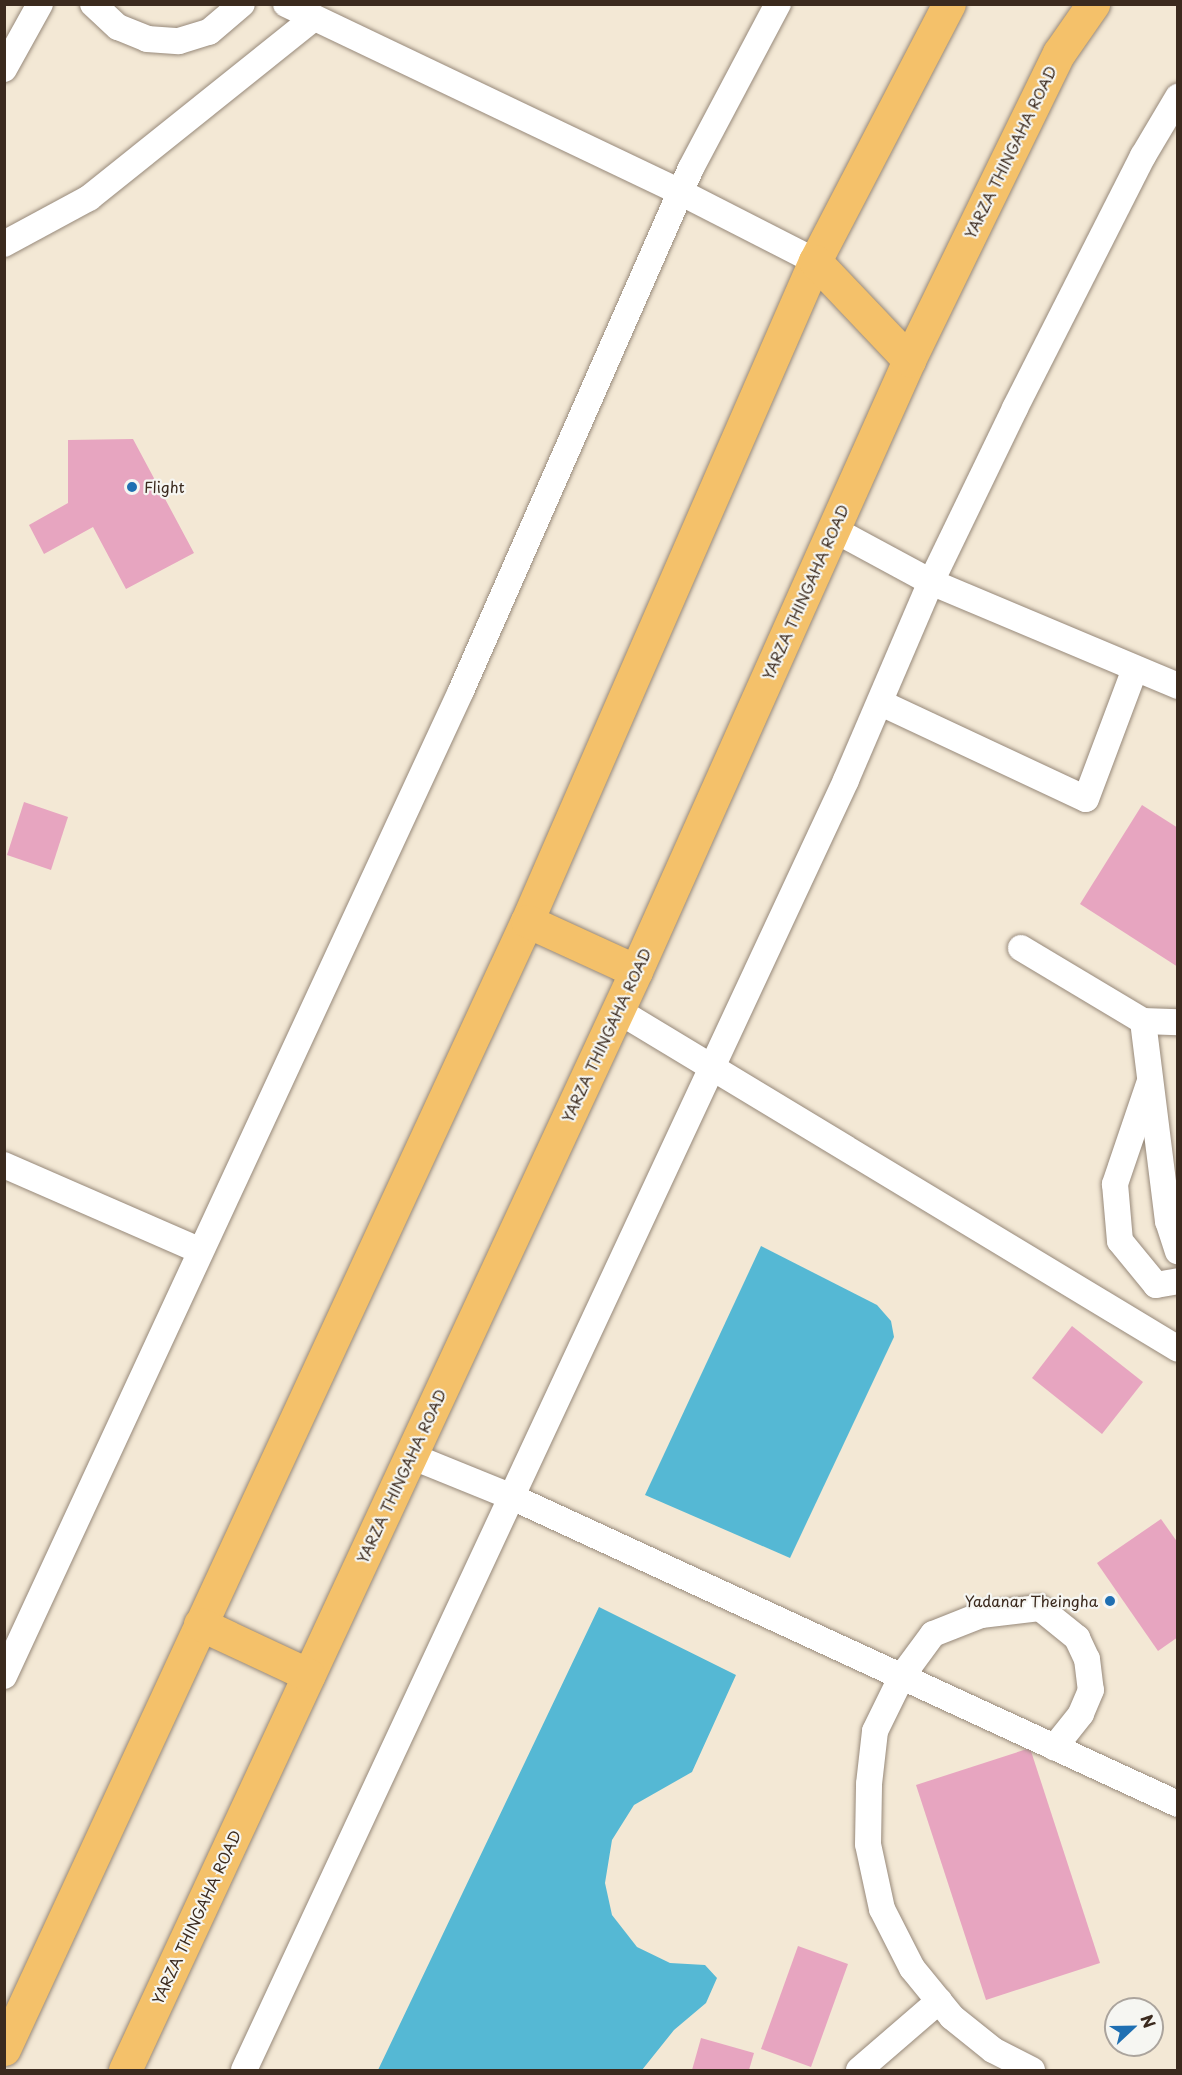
<!DOCTYPE html>
<style>
body{margin:0}
#map{position:relative;width:1182px;height:2075px;overflow:hidden;background:#f3e8d5;font-family:"Playpen Sans",sans-serif}
div>[style]{position:absolute}
[style*='--x']{left:calc(var(--x)*1px);top:calc(var(--y)*1px);width:calc(var(--w)*1px);rotate:calc(var(--a)*1deg)}
.water>*{inset:0;background:#55b8d4}
.building>*{inset:0;background:#e7a5c0}
.roads{filter:drop-shadow(0 0 2px #97897a) drop-shadow(0 0 2px #97897a)}
.street>*{height:26px;margin:-13px;padding:0 13px;transform-origin:13px;border-radius:13px;background:#fff}
.primary>*{height:33px;margin:-16.5px;padding:0 16.5px;transform-origin:16.5px;border-radius:16.5px;background:#f4c16a}
.highway>*{height:33px;margin:-16.5px;padding:0 16.5px;transform-origin:16.5px;border-radius:16.5px;background:#f4c16a}
.dots>*{width:16px;height:16px;translate:-50% -50%;box-sizing:border-box;border:3px solid #f6f6f2;border-radius:50%}
span{translate:-50% -50%;white-space:nowrap;text-align:center;line-height:1.15;-webkit-text-stroke:4.5px #f6f6f2;paint-order:stroke}
.street-label{font-size:15px;color:#3b2a1e}
.poi-label{font-size:15px;color:#3b2a1e}
.left{translate:0 -50%;text-align:left}
.right{translate:-100% -50%;text-align:right}
.frame{position:absolute;inset:0;border:6px solid #3b2a1e;pointer-events:none}
.north{position:absolute;left:1104px;top:1997px;width:60px;height:60px;box-sizing:border-box;background:#f6f6f2;border:2px solid #aba49d;border-radius:50%;rotate:68deg;font-size:16px;font-weight:700;line-height:24px;text-align:center;color:#3b2a1e}
.north::after{content:'';display:block;margin:auto;width:21px;height:27px;background:#1f6fb2;clip-path:polygon(50% 0,100% 100%,50% 72%,0 100%)}
</style>
<div id="map">
<div class="water">
<i style="clip-path:polygon(761px 1246px,877px 1305px,891px 1321px,894px 1337px,790px 1558px,645px 1495px)"></i>
<i style="clip-path:polygon(599px 1607px,736px 1675px,692px 1772px,634px 1805px,612px 1840px,605px 1883px,612px 1915px,637px 1947px,670px 1963px,705px 1965px,717px 1978px,706px 2003px,674px 2030px,642px 2070px,378px 2070px)"></i>
</div>
<div class="building">
<i style="clip-path:polygon(133px 439px,194px 553px,126px 589px,93px 527px,44px 554px,29px 525px,68px 503px,68px 440px)"></i>
<i style="clip-path:polygon(24px 802px,68px 817px,51px 870px,7px 855px)"></i>
<i style="clip-path:polygon(1142px 805px,1178px 828px,1178px 967px,1080px 904px)"></i>
<i style="clip-path:polygon(1072px 1326px,1143px 1382px,1102px 1434px,1032px 1378px)"></i>
<i style="clip-path:polygon(1161px 1519px,1178px 1543px,1178px 1637px,1158px 1651px,1097px 1563px)"></i>
<i style="clip-path:polygon(1030px 1748px,1100px 1963px,986px 2000px,916px 1785px)"></i>
<i style="clip-path:polygon(798px 1946px,848px 1964px,811px 2067px,761px 2049px)"></i>
<i style="clip-path:polygon(701px 2038px,754px 2053px,749px 2070px,692px 2070px)"></i>
</div>
<div class="roads">
<div class="street">
<i style="--x:93;--y:4;--w:34;--a:43"></i>
<i style="--x:118;--y:27;--w:31;--a:22"></i>
<i style="--x:147;--y:39;--w:32;--a:4"></i>
<i style="--x:179;--y:41;--w:31;--a:-17"></i>
<i style="--x:209;--y:32;--w:43;--a:-40.3"></i>
<i style="--x:286;--y:4;--w:437;--a:25.5"></i>
<i style="--x:680;--y:192;--w:152;--a:27.1"></i>
<i style="--x:4;--y:69;--w:74;--a:-61"></i>
<i style="--x:4;--y:244;--w:97;--a:-28.4"></i>
<i style="--x:89;--y:198;--w:288;--a:-38.7"></i>
<i style="--x:833;--y:529;--w:111;--a:28.4"></i>
<i style="--x:931;--y:582;--w:268;--a:22.8"></i>
<i style="--x:881;--y:703;--w:226;--a:25.1"></i>
<i style="--x:1086;--y:799;--w:137;--a:-69.4"></i>
<i style="--x:1021;--y:948;--w:142;--a:30.9"></i>
<i style="--x:1143;--y:1021;--w:202;--a:82.9"></i>
<i style="--x:1168;--y:1221;--w:32;--a:72"></i>
<i style="--x:617;--y:1010;--w:655;--a:31.14"></i>
<i style="--x:1143;--y:1021;--w:35;--a:2"></i>
<i style="--x:1149;--y:1084;--w:106;--a:108.8"></i>
<i style="--x:1115;--y:1184;--w:57;--a:85"></i>
<i style="--x:1120;--y:1241;--w:57;--a:50.7"></i>
<i style="--x:1156;--y:1285;--w:22;--a:-10"></i>
<i style="--x:4;--y:1165;--w:213;--a:23.6"></i>
<i style="--x:411;--y:1456;--w:109;--a:22.1"></i>
<i style="--x:512;--y:1497;--w:733;--a:24.75"></i>
<i style="--x:4;--y:1676;--w:1086;--a:-65.11"></i>
<i style="--x:461;--y:691;--w:571;--a:-66.26"></i>
<i style="--x:691;--y:168;--w:186;--a:-62.1"></i>
<i style="--x:244;--y:2070;--w:1424;--a:-64.98"></i>
<i style="--x:846;--y:780;--w:215;--a:-66.8"></i>
<i style="--x:931;--y:582;--w:193;--a:-64.2"></i>
<i style="--x:1015;--y:408;--w:283;--a:-63.1"></i>
<i style="--x:1143;--y:156;--w:69;--a:-59.3"></i>
<i style="--x:859;--y:2070;--w:106;--a:-40.8"></i>
<i style="--x:1032;--y:2070;--w:44;--a:-152.9"></i>
<i style="--x:993;--y:2050;--w:53;--a:-141.2"></i>
<i style="--x:952;--y:2017;--w:63;--a:-129.2"></i>
<i style="--x:912;--y:1968;--w:66;--a:-117"></i>
<i style="--x:882;--y:1909;--w:66;--a:-102.2"></i>
<i style="--x:868;--y:1844;--w:60;--a:-89"></i>
<i style="--x:869;--y:1784;--w:53;--a:-83.5"></i>
<i style="--x:875;--y:1731;--w:61;--a:-63.9"></i>
<i style="--x:902;--y:1676;--w:52;--a:-53.6"></i>
<i style="--x:933;--y:1634;--w:52;--a:-21.6"></i>
<i style="--x:981;--y:1615;--w:59;--a:-6.8"></i>
<i style="--x:1040;--y:1608;--w:48;--a:39"></i>
<i style="--x:1077;--y:1638;--w:23;--a:65"></i>
<i style="--x:1087;--y:1659;--w:31;--a:83"></i>
<i style="--x:1091;--y:1690;--w:26;--a:113"></i>
<i style="--x:1081;--y:1714;--w:43;--a:128.5"></i>
</div>
<div class="primary">
<i style="--x:4;--y:2049;--w:1243;--a:-65.13"></i>
<i style="--x:527;--y:921;--w:720;--a:-66.43"></i>
<i style="--x:815;--y:261;--w:290;--a:-62.5"></i>
<i style="--x:125;--y:2070;--w:1212;--a:-65.06"></i>
<i style="--x:636;--y:971;--w:669;--a:-65.92"></i>
<i style="--x:909;--y:360;--w:342;--a:-64"></i>
<i style="--x:1059;--y:53;--w:60;--a:-55.2"></i>
</div>
<div class="highway">
<i style="--x:815;--y:261;--w:137;--a:46.5"></i>
<i style="--x:527;--y:921;--w:120;--a:24.6"></i>
<i style="--x:200;--y:1624;--w:120;--a:25.1"></i>
</div>
</div>
<div class="dots">
<i style="left:132px;top:487px;background:#1f6fb2"></i>
<i style="left:1110px;top:1601px;background:#1f6fb2"></i>
</div>
<div class="street-label">
<span style="left:1010px;top:152px;rotate:-64deg">YARZA THINGAHA ROAD</span>
<span style="left:805px;top:592px;rotate:-66deg">YARZA THINGAHA ROAD</span>
<span style="left:606px;top:1035px;rotate:-65deg">YARZA THINGAHA ROAD</span>
<span style="left:401px;top:1476px;rotate:-65deg">YARZA THINGAHA ROAD</span>
<span style="left:196px;top:1917px;rotate:-65deg">YARZA THINGAHA ROAD</span>
</div>
<div class="poi-label">
<span class="left" style="left:144px;top:487px">Flight</span>
<span class="right" style="left:1098px;top:1601px">Yadanar Theingha</span>
</div>
<div class="frame"></div>
<div class="north">N</div>
</div>
